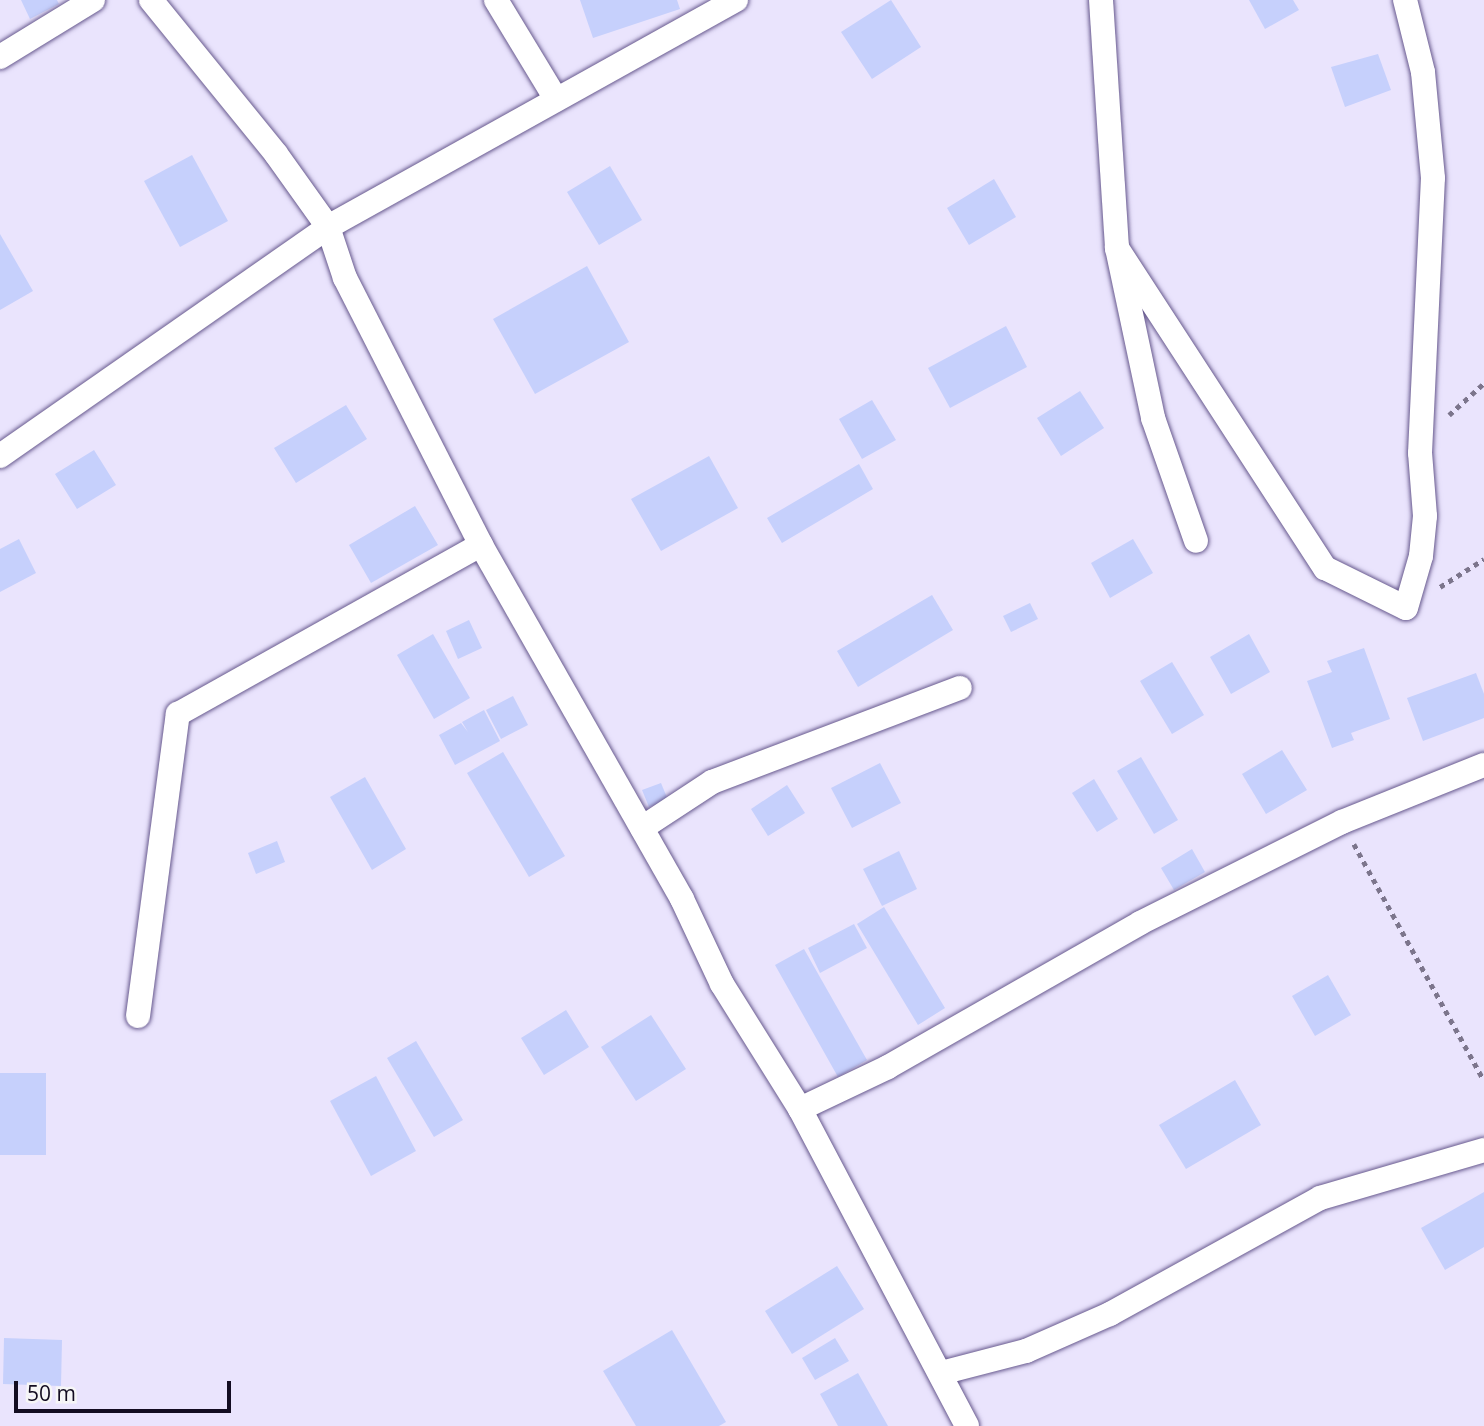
<!DOCTYPE html>
<style>
body{margin:0}
#map{position:relative;width:1484px;height:1426px;overflow:hidden;background:#eae4fd;font-family:"Open Sans",sans-serif}
div>[style]{position:absolute}
[style*='--x']{left:calc(var(--x)*1px);top:calc(var(--y)*1px);width:calc(var(--w)*1px);rotate:calc(var(--a)*1deg)}
.building>*{inset:0;background:#c6d0fc}
.path>*{height:4.5px;margin-top:-2.25px;transform-origin:0;background:repeating-linear-gradient(90deg,#7c758c 0 5px,transparent 0 10px)}
.roads{filter:drop-shadow(0 0 2px #67598e) drop-shadow(0 0 2px #67598e)}
.minor>*{height:24px;margin:-12px;padding:0 12px;transform-origin:12px;border-radius:12px;background:#fff}
span{translate:-50% -50%;white-space:nowrap;text-align:center;line-height:1.15;-webkit-text-stroke:7px #f6f6f6;paint-order:stroke}
.scale{position:absolute;left:14px;top:1381px;width:217px;height:32px;box-sizing:border-box;border:4px solid #130c21;border-top:0;padding-left:9px;font-size:21px;line-height:24px;white-space:nowrap;color:#130c21;-webkit-text-stroke:5px #f6f6f6;paint-order:stroke}
</style>
<div id="map">
<div class="building">
<i style="clip-path:polygon(21px 0,57px 0,59px 4px,30px 19px)"></i>
<i style="clip-path:polygon(580px 0,677px 0,680px 9px,593px 38px)"></i>
<i style="clip-path:polygon(891px 0,921px 47px,872px 79px,841px 32px)"></i>
<i style="clip-path:polygon(1249px 0,1293px 0,1299px 10px,1265px 29px)"></i>
<i style="clip-path:polygon(1378px 54px,1391px 90px,1345px 107px,1331px 67px)"></i>
<i style="clip-path:polygon(192px 155px,228px 221px,180px 247px,144px 181px)"></i>
<i style="clip-path:polygon(610px 166px,642px 220px,599px 245px,567px 192px)"></i>
<i style="clip-path:polygon(994px 179px,1016px 217px,969px 245px,947px 208px)"></i>
<i style="clip-path:polygon(0 234px,33px 291px,0 310px)"></i>
<i style="clip-path:polygon(587px 266px,629px 342px,535px 394px,493px 319px)"></i>
<i style="clip-path:polygon(1006px 326px,1027px 367px,950px 408px,928px 368px)"></i>
<i style="clip-path:polygon(1080px 391px,1104px 428px,1061px 456px,1037px 418px)"></i>
<i style="clip-path:polygon(872px 400px,896px 440px,862px 459px,839px 419px)"></i>
<i style="clip-path:polygon(346px 405px,367px 439px,296px 483px,274px 448px)"></i>
<i style="clip-path:polygon(94px 450px,116px 485px,77px 509px,55px 474px)"></i>
<i style="clip-path:polygon(709px 456px,738px 508px,661px 551px,631px 499px)"></i>
<i style="clip-path:polygon(859px 464px,873px 489px,782px 543px,767px 518px)"></i>
<i style="clip-path:polygon(415px 506px,438px 545px,371px 583px,349px 545px)"></i>
<i style="clip-path:polygon(19px 539px,36px 573px,0 592px,0 549px)"></i>
<i style="clip-path:polygon(1133px 539px,1153px 573px,1110px 598px,1091px 563px)"></i>
<i style="clip-path:polygon(932px 595px,953px 630px,858px 687px,837px 651px)"></i>
<i style="clip-path:polygon(1030px 603px,1038px 619px,1011px 632px,1003px 616px)"></i>
<i style="clip-path:polygon(469px 620px,482px 648px,458px 659px,446px 631px)"></i>
<i style="clip-path:polygon(433px 634px,470px 698px,434px 719px,397px 655px)"></i>
<i style="clip-path:polygon(1249px 634px,1270px 672px,1231px 694px,1210px 657px)"></i>
<i style="clip-path:polygon(1364px 648px,1390px 719px,1351px 733px,1354px 740px,1332px 748px,1307px 681px,1332px 672px,1327px 661px)"></i>
<i style="clip-path:polygon(1172px 662px,1204px 715px,1172px 734px,1140px 681px)"></i>
<i style="clip-path:polygon(1476px 673px,1484px 694px,1484px 718px,1423px 741px,1407px 698px)"></i>
<i style="clip-path:polygon(513px 696px,528px 725px,501px 739px,486px 710px)"></i>
<i style="clip-path:polygon(484px 710px,500px 741px,455px 765px,439px 735px,461px 723px,468px 732px,462px 722px)"></i>
<i style="clip-path:polygon(1282px 750px,1307px 790px,1266px 814px,1242px 774px)"></i>
<i style="clip-path:polygon(503px 752px,565px 856px,529px 877px,467px 773px)"></i>
<i style="clip-path:polygon(1141px 757px,1178px 820px,1154px 834px,1117px 771px)"></i>
<i style="clip-path:polygon(880px 763px,901px 803px,852px 828px,831px 788px)"></i>
<i style="clip-path:polygon(365px 777px,406px 849px,372px 870px,330px 797px)"></i>
<i style="clip-path:polygon(1094px 779px,1118px 819px,1097px 832px,1072px 793px)"></i>
<i style="clip-path:polygon(661px 783px,668px 800px,649px 807px,642px 790px)"></i>
<i style="clip-path:polygon(787px 785px,805px 813px,768px 836px,751px 809px)"></i>
<i style="clip-path:polygon(277px 841px,285px 862px,256px 874px,248px 853px)"></i>
<i style="clip-path:polygon(1192px 849px,1205px 872px,1174px 890px,1161px 868px)"></i>
<i style="clip-path:polygon(899px 851px,917px 889px,882px 906px,863px 869px)"></i>
<i style="clip-path:polygon(884px 907px,945px 1008px,918px 1025px,857px 924px)"></i>
<i style="clip-path:polygon(854px 924px,867px 948px,820px 973px,808px 948px)"></i>
<i style="clip-path:polygon(804px 949px,867px 1060px,838px 1077px,775px 965px)"></i>
<i style="clip-path:polygon(1328px 975px,1351px 1015px,1315px 1036px,1292px 996px)"></i>
<i style="clip-path:polygon(566px 1010px,589px 1047px,544px 1075px,521px 1038px)"></i>
<i style="clip-path:polygon(651px 1015px,686px 1069px,636px 1101px,601px 1047px)"></i>
<i style="clip-path:polygon(416px 1041px,463px 1120px,434px 1137px,387px 1058px)"></i>
<i style="clip-path:polygon(0 1073px,46px 1073px,46px 1155px,0 1155px)"></i>
<i style="clip-path:polygon(376px 1076px,416px 1151px,371px 1176px,330px 1101px)"></i>
<i style="clip-path:polygon(1235px 1080px,1261px 1125px,1186px 1169px,1159px 1125px)"></i>
<i style="clip-path:polygon(1484px 1192px,1484px 1247px,1445px 1270px,1421px 1228px)"></i>
<i style="clip-path:polygon(837px 1266px,864px 1309px,792px 1354px,765px 1311px)"></i>
<i style="clip-path:polygon(672px 1330px,726px 1422px,719px 1426px,636px 1426px,603px 1371px)"></i>
<i style="clip-path:polygon(4px 1338px,62px 1340px,61px 1386px,3px 1384px)"></i>
<i style="clip-path:polygon(835px 1338px,849px 1361px,815px 1380px,802px 1358px)"></i>
<i style="clip-path:polygon(858px 1373px,888px 1426px,838px 1426px,820px 1394px)"></i>
</div>
<div class="path">
<i style="--x:1449;--y:415;--w:47;--a:-42.4"></i>
<i style="--x:1440;--y:587;--w:52;--a:-32.5"></i>
<i style="--x:1354;--y:844;--w:269;--a:61.2"></i>
</div>
<div class="roads">
<div class="minor">
<i style="--x:151;--y:0;--w:198;--a:50.9"></i>
<i style="--x:276;--y:154;--w:90;--a:54.5"></i>
<i style="--x:328;--y:227;--w:54;--a:71.6"></i>
<i style="--x:345;--y:278;--w:300;--a:63"></i>
<i style="--x:481;--y:545;--w:407;--a:60.4"></i>
<i style="--x:682;--y:899;--w:94;--a:64.8"></i>
<i style="--x:722;--y:984;--w:147;--a:58"></i>
<i style="--x:800;--y:1109;--w:358;--a:62.2"></i>
<i style="--x:496;--y:0;--w:116;--a:58.8"></i>
<i style="--x:1101;--y:0;--w:249;--a:86.3"></i>
<i style="--x:1117;--y:248;--w:174;--a:78"></i>
<i style="--x:1153;--y:418;--w:130;--a:70.7"></i>
<i style="--x:0;--y:57;--w:109;--a:-31.5"></i>
<i style="--x:1117;--y:248;--w:382;--a:57"></i>
<i style="--x:1325;--y:568;--w:90;--a:26.3"></i>
<i style="--x:1406;--y:608;--w:54;--a:-73.9"></i>
<i style="--x:1421;--y:556;--w:40;--a:-84.3"></i>
<i style="--x:1425;--y:516;--w:63;--a:-94.5"></i>
<i style="--x:1420;--y:453;--w:275;--a:-87.3"></i>
<i style="--x:1433;--y:178;--w:106;--a:-95.4"></i>
<i style="--x:1423;--y:72;--w:74;--a:-104"></i>
<i style="--x:0;--y:456;--w:400;--a:-34.9"></i>
<i style="--x:328;--y:227;--w:467;--a:-29.1"></i>
<i style="--x:642;--y:828;--w:84;--a:-33.3"></i>
<i style="--x:712;--y:782;--w:265;--a:-20.8"></i>
<i style="--x:138;--y:1016;--w:305;--a:-82.5"></i>
<i style="--x:178;--y:714;--w:347;--a:-29.2"></i>
<i style="--x:800;--y:1109;--w:98;--a:-25.5"></i>
<i style="--x:888;--y:1067;--w:290;--a:-29.7"></i>
<i style="--x:1140;--y:923;--w:226;--a:-26.6"></i>
<i style="--x:1342;--y:822;--w:153;--a:-21.9"></i>
<i style="--x:941;--y:1373;--w:88;--a:-14.5"></i>
<i style="--x:1026;--y:1351;--w:92;--a:-23.8"></i>
<i style="--x:1110;--y:1314;--w:240;--a:-28.9"></i>
<i style="--x:1320;--y:1198;--w:171;--a:-16.3"></i>
</div>
</div>
<div class="scale">50 m</div>
</div>
